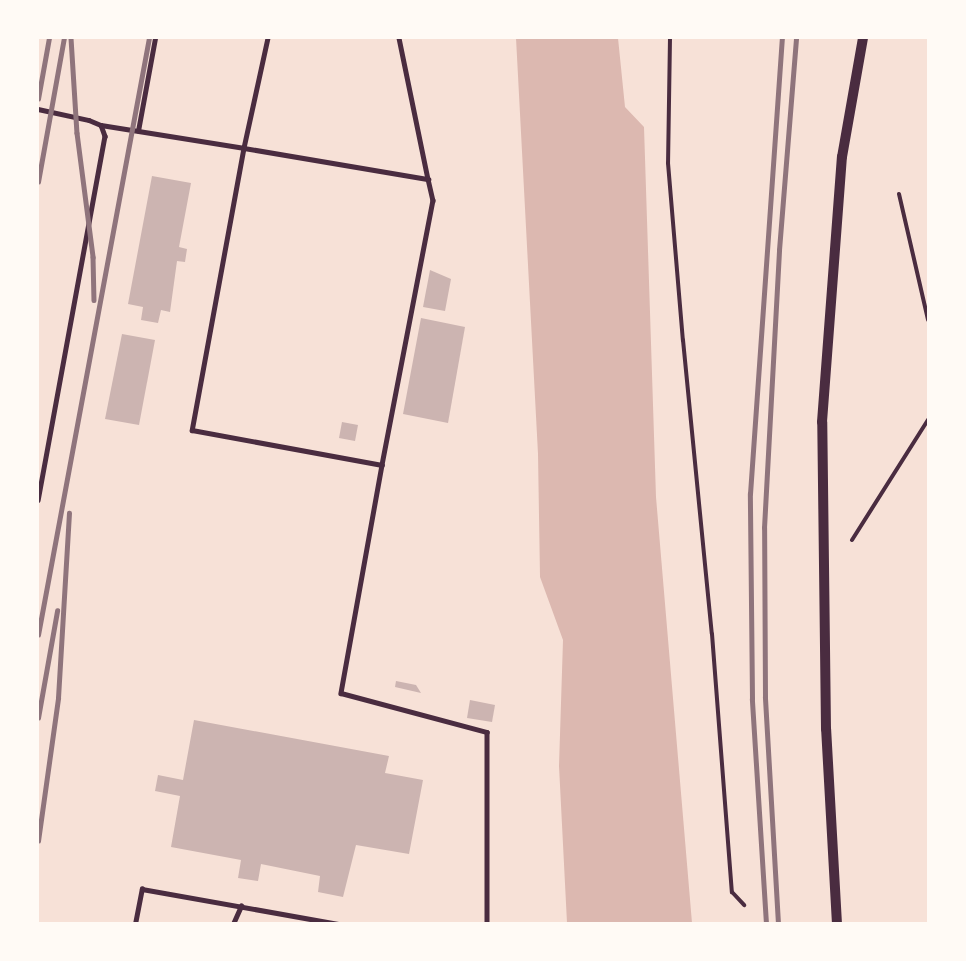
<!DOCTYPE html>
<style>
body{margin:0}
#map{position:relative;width:966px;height:961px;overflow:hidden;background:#f7e1d7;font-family:"Roboto Serif",serif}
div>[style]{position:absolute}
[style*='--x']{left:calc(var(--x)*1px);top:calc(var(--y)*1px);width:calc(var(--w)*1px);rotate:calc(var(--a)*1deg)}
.water>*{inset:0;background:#dcb8b0}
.building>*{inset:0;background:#ccb4b1}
.path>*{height:4px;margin:-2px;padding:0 2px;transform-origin:2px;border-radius:2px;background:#4a2c40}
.service>*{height:4.5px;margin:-2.25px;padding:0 2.25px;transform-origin:2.25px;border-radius:2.25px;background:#4a2c40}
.tertiary>*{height:10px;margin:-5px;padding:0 5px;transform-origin:5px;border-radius:5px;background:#4a2c40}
.rail>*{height:4.5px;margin:-2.25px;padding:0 2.25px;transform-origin:2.25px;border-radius:2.25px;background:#8f747c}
span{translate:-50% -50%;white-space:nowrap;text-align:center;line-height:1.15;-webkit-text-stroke:4.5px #fffaf5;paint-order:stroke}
.frame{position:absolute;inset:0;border:39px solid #fffaf5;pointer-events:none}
</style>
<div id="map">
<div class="water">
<i style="clip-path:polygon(516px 38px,618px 38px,625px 107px,644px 127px,656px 497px,692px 923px,567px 923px,559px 766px,563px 640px,540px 577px,538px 454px)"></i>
</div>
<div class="building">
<i style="clip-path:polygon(152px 176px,191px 183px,179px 247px,187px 249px,185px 262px,177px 261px,170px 312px,161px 310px,158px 323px,141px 320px,143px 307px,128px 304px)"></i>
<i style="clip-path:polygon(430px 270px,451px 279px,445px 311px,423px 307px)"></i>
<i style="clip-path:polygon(421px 318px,465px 327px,448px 423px,403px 414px)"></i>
<i style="clip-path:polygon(122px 334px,155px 340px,139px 425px,105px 419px)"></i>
<i style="clip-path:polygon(342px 422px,358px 425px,355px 441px,339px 438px)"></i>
<i style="clip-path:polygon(396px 681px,416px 685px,421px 693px,395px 687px)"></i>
<i style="clip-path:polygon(470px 700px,495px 705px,492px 722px,467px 718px)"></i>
<i style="clip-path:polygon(194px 720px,389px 756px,385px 773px,423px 780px,409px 854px,356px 845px,343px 897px,318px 892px,320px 876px,261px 864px,258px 881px,238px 878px,241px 860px,171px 847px,180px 796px,155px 791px,158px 775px,183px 780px)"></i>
</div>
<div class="path">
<i style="--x:670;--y:38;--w:125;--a:90.9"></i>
<i style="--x:668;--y:163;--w:178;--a:85.2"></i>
<i style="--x:683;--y:340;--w:295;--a:84.4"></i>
<i style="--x:712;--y:634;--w:259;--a:85.6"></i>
<i style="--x:732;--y:892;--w:18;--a:47"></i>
<i style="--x:899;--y:194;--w:129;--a:77"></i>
<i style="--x:852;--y:540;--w:142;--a:-57.7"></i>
</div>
<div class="service">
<i style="--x:268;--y:38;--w:113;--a:102.3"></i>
<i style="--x:244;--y:148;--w:187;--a:9.6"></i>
<i style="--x:428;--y:179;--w:22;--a:77"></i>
<i style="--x:433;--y:200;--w:270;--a:100.9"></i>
<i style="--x:399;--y:38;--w:144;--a:78.4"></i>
<i style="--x:38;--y:109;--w:52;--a:12.2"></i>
<i style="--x:89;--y:120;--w:13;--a:23"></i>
<i style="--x:101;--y:125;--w:12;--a:70"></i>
<i style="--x:105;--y:136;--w:370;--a:100.4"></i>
<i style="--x:101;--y:125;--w:145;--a:9.1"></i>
<i style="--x:244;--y:148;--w:287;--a:100.4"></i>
<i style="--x:192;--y:430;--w:193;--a:10.4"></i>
<i style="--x:382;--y:465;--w:232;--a:100.2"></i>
<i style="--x:341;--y:693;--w:151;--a:15"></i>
<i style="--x:487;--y:732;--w:192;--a:90"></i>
<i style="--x:138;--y:131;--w:95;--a:-79.6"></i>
<i style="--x:135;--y:924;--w:36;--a:-79"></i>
<i style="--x:142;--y:889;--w:199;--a:10.1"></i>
<i style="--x:233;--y:924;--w:20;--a:-66"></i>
</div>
<div class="tertiary">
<i style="--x:837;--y:924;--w:195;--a:-93.2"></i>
<i style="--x:826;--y:729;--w:307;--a:-90.7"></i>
<i style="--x:822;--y:422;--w:266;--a:-85.7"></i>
<i style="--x:842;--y:157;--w:121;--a:-80"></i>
</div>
<div class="rail">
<i style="--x:71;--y:38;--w:95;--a:86.4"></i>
<i style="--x:77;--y:133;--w:125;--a:82.6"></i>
<i style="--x:93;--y:257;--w:43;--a:88.7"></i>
<i style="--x:38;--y:99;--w:62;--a:-79.8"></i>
<i style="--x:38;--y:182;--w:146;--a:-79.8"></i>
<i style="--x:38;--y:635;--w:607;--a:-79.47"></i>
<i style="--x:38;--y:718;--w:109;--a:-79.9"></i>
<i style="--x:38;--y:841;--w:144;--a:-82"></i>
<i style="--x:58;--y:698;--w:185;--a:-86.6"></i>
<i style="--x:766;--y:924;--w:225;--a:-93.6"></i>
<i style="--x:752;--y:699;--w:205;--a:-90.6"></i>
<i style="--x:750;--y:494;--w:457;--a:-86"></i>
<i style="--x:778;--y:924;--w:227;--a:-93.3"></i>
<i style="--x:765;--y:697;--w:169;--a:-90.3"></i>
<i style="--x:764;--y:528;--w:278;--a:-86.9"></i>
<i style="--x:779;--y:250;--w:213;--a:-85.4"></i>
</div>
<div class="frame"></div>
</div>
